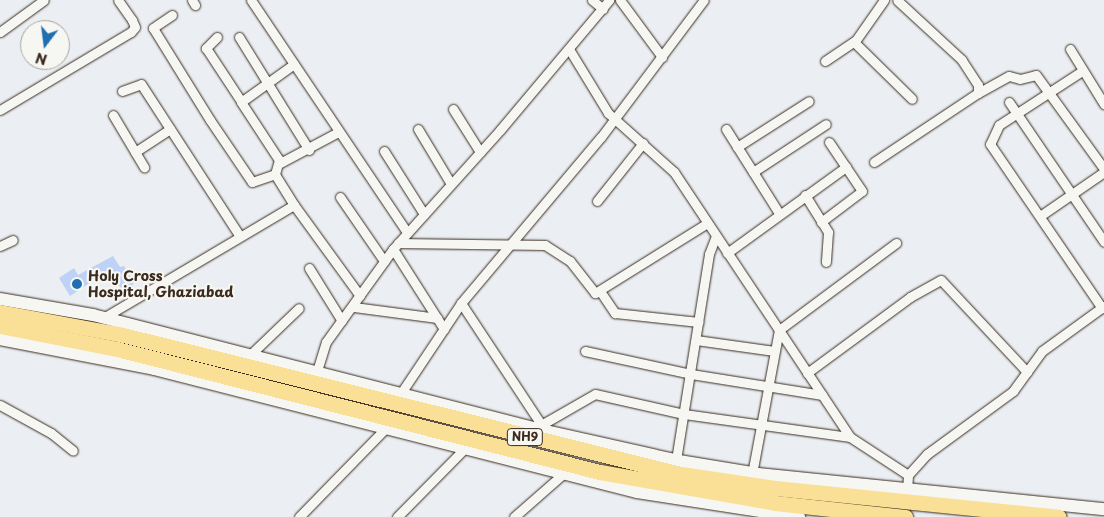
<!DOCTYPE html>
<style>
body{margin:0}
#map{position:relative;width:1104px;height:517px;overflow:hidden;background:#ebeff3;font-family:"Playpen Sans",sans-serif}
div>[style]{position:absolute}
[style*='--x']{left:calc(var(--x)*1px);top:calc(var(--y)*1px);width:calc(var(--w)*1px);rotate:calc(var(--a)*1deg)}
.building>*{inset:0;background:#bed1f6}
.roads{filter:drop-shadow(0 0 1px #3b2a1e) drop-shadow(0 0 1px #3b2a1e)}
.minor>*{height:9px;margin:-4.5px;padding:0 4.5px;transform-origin:4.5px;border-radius:4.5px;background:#f6f6f2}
.secondary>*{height:12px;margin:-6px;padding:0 6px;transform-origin:6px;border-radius:6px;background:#f6f6f2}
.trunk>*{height:15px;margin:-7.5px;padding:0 7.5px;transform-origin:7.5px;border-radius:7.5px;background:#fadf96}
.dots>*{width:14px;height:14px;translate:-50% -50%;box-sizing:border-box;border:2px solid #f6f6f2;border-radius:50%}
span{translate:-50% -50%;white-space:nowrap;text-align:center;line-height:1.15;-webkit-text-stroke:4.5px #f6f6f2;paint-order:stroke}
.shield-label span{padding:1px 4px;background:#f6f6f2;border:1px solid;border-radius:4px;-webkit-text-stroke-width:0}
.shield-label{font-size:12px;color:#3b2a1e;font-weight:700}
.poi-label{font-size:14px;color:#3b2a1e;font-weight:700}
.left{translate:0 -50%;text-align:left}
.north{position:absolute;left:20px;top:20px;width:50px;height:50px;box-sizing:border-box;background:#f6f6f2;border:1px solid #aba49d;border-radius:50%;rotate:195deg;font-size:14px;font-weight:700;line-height:20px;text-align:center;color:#3b2a1e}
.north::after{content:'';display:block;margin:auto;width:18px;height:22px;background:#1f6fb2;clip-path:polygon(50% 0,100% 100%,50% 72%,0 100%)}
</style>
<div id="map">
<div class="building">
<i style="clip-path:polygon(113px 256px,120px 267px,124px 266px,134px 282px,132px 286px,123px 292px,109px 270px,70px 296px,59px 278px,74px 268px,78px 275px)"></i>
</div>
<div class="roads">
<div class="minor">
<i style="--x:192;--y:0;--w:6;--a:59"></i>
<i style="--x:251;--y:0;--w:280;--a:56.1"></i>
<i style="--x:592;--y:0;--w:14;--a:39"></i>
<i style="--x:620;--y:0;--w:71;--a:53.6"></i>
<i style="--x:172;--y:15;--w:23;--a:146"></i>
<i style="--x:153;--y:28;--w:108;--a:58.2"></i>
<i style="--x:210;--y:120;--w:75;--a:55.9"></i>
<i style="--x:252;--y:182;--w:24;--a:-19"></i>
<i style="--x:0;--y:32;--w:54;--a:-36"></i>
<i style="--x:217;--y:37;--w:16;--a:135"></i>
<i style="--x:206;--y:48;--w:64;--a:56.6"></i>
<i style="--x:239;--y:37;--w:133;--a:58.2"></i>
<i style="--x:854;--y:42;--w:81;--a:44.5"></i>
<i style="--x:569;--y:49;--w:75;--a:58.6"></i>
<i style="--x:608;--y:113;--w:89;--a:41.8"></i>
<i style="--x:674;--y:172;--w:318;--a:56.4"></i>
<i style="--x:850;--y:437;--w:69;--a:33.2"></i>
<i style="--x:1070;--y:49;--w:65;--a:58.3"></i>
<i style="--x:825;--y:61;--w:37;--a:-34"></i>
<i style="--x:856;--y:40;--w:49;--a:-55"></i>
<i style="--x:1082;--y:71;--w:99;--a:147"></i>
<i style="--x:999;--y:125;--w:21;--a:115"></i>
<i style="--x:990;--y:144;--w:199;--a:55.7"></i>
<i style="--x:122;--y:91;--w:20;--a:-20"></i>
<i style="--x:141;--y:84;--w:180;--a:57"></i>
<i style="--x:978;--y:93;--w:35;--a:-29"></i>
<i style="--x:1009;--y:76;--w:11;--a:15"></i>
<i style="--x:1020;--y:79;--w:16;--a:-14"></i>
<i style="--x:1036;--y:75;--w:116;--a:54.1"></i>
<i style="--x:1009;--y:102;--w:169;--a:55.8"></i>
<i style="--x:453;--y:109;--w:51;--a:57.9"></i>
<i style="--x:0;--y:110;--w:152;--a:-30.8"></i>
<i style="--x:131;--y:32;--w:6;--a:-51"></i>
<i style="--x:135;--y:27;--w:8;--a:-113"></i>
<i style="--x:132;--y:20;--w:24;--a:-125"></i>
<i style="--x:113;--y:115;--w:61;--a:59.2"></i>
<i style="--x:418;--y:129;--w:64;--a:59"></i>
<i style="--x:726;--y:129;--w:99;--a:57.8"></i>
<i style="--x:737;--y:147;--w:85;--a:-32.6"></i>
<i style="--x:384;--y:151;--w:75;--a:57.6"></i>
<i style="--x:135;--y:152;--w:42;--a:-33.3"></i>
<i style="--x:874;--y:162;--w:125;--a:-33.6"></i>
<i style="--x:978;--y:93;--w:8;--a:-90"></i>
<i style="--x:978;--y:85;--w:30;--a:-123"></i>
<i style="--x:962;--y:60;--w:88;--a:-137.3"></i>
<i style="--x:280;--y:163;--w:66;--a:-28.1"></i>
<i style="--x:753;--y:172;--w:87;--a:-33.3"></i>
<i style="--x:805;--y:195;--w:44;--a:58.1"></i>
<i style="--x:828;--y:232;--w:30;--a:94"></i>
<i style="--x:340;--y:197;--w:78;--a:55.5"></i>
<i style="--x:597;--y:201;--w:74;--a:-51.6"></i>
<i style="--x:294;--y:205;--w:36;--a:-122"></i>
<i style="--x:275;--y:174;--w:15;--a:-74"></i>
<i style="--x:279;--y:160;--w:69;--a:-123.2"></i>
<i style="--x:241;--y:102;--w:65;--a:-35.6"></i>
<i style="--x:1040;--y:216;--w:78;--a:-34.5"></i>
<i style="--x:821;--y:222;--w:51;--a:-37.1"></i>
<i style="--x:862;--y:191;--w:59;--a:-124"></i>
<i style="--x:398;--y:243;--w:147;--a:0.8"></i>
<i style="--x:545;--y:245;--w:30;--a:33"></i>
<i style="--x:570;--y:261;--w:41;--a:52"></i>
<i style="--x:595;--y:293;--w:131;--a:-31.9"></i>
<i style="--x:0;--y:246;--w:14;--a:-25"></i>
<i style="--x:393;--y:249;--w:95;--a:57.5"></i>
<i style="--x:727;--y:253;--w:147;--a:-35.9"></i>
<i style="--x:309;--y:268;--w:62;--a:58.1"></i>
<i style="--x:600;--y:291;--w:27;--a:56"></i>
<i style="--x:615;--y:313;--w:84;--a:6.1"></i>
<i style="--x:461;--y:303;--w:151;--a:56.6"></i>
<i style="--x:354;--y:307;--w:84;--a:7.5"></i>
<i style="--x:103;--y:318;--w:222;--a:-30.6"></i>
<i style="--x:294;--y:205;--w:112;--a:54"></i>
<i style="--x:696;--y:340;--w:79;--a:8"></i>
<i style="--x:585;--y:351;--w:108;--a:12.2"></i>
<i style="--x:691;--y:374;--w:133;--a:9.1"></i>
<i style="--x:251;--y:354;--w:66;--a:-43.8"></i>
<i style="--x:317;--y:371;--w:30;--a:-73"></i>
<i style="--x:326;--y:342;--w:115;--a:-54.2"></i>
<i style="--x:393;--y:249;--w:160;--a:-48"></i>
<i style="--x:500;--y:130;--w:170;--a:-50"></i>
<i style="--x:807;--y:373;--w:128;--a:-36.4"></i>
<i style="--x:910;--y:297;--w:35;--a:-29"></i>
<i style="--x:941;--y:280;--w:126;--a:46.9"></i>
<i style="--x:401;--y:393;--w:108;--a:-56.3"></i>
<i style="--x:461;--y:303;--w:217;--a:-49.9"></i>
<i style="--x:601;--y:137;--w:171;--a:-53.1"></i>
<i style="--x:0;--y:405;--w:58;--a:28.8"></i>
<i style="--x:51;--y:433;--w:28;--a:39"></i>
<i style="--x:541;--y:425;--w:62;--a:-29.9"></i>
<i style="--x:595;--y:394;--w:91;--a:12.7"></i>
<i style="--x:684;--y:414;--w:168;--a:7.9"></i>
<i style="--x:676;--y:460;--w:209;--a:-80.9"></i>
<i style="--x:709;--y:254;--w:19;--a:-69"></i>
<i style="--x:752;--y:474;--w:147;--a:-79.4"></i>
<i style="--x:779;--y:330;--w:146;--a:-36.6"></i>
<i style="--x:907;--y:490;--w:15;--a:-86"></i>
<i style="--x:908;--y:475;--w:28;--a:-48"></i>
<i style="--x:927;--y:454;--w:107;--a:-36.2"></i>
<i style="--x:1013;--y:391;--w:49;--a:-54.1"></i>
<i style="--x:1042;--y:351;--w:77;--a:-36"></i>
<i style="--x:299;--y:517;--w:123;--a:-45.7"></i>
<i style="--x:397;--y:517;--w:95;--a:-45.4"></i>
<i style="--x:514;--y:517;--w:65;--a:-41.3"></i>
</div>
<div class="secondary">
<i style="--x:0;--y:299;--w:94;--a:9.8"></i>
<i style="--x:93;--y:315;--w:468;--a:14.4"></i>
<i style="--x:546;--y:431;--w:136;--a:12.7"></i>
<i style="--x:679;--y:461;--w:80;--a:9.3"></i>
<i style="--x:758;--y:474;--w:348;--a:5.8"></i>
<i style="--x:0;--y:339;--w:157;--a:11"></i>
<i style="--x:154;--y:369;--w:498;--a:14.3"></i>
<i style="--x:637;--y:492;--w:164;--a:8.8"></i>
</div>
<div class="trunk">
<i style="--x:0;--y:312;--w:125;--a:10.6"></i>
<i style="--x:123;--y:335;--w:575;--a:13.99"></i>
<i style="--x:681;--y:474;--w:95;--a:8.5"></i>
<i style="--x:775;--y:488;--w:285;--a:5.8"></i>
<i style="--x:0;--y:326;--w:119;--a:11.1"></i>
<i style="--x:117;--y:349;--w:498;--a:14.3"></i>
<i style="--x:600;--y:472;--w:178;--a:10"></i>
<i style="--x:775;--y:503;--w:131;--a:6.1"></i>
</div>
</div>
<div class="dots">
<i style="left:77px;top:284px;background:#1f6fb2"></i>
</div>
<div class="shield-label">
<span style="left:525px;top:437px">NH9</span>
</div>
<div class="poi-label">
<span class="left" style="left:88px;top:284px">Holy Cross<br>Hospital, Ghaziabad</span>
</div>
<div class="north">N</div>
</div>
